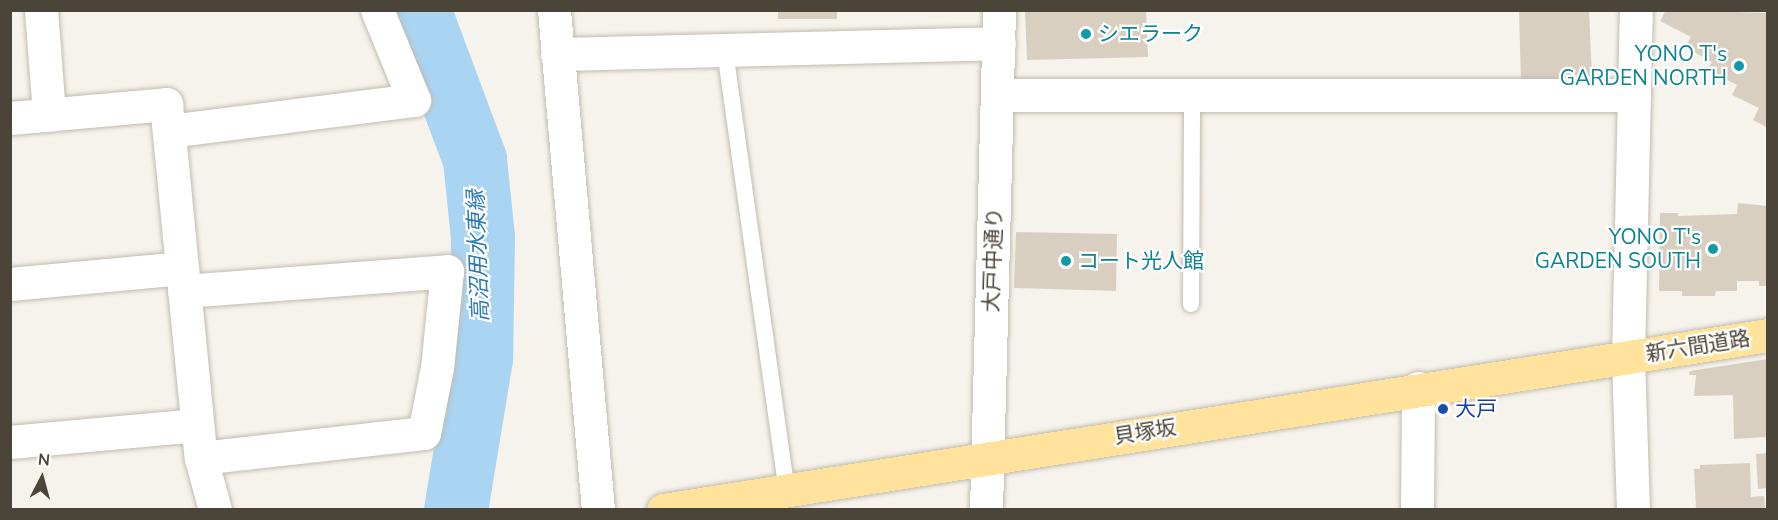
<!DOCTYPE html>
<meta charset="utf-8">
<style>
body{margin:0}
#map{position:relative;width:1778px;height:520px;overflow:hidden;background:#f6f3ec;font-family:"Nunito Sans","Noto Sans JP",sans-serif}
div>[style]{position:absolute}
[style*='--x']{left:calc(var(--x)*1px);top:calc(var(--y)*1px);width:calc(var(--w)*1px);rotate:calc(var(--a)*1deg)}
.river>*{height:64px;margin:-32px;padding:0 32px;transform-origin:32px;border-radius:32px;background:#a9d4f2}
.building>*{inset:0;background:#d8cfc1}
.roads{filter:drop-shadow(0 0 2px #c2bbae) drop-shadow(0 0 2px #c2bbae)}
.service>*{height:16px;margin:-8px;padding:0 8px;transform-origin:8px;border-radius:8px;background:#fff}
.minor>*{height:33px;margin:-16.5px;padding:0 16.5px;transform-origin:16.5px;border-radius:16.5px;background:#fff}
.tertiary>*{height:33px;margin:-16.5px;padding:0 16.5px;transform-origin:16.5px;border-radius:16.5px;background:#fff}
.primary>*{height:33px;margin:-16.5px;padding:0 16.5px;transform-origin:16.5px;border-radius:16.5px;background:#ffe39c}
.dots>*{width:16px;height:16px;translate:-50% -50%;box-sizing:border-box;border:3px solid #fff;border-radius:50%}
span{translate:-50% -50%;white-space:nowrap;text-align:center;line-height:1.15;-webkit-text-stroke:4.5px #fff;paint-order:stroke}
.culture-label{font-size:21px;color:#0d838f}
.left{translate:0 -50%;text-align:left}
.right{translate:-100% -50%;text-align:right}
.street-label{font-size:21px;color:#4b4439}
.transit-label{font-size:21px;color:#164399}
.water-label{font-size:22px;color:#2e7ab2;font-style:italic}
.frame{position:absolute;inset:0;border:12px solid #4b4439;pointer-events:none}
.north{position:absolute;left:12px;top:448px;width:60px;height:60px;-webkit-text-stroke:4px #fff;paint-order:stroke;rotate:6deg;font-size:16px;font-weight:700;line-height:24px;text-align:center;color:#4b4439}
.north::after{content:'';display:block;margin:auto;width:21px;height:27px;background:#4b4439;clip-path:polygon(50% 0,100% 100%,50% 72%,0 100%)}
</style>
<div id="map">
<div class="river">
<i style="--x:419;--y:10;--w:160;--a:69.5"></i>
<i style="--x:475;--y:160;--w:77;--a:84.1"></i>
<i style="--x:483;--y:237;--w:121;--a:90.9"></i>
<i style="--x:481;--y:358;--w:154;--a:99.3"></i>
</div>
<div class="building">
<i style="clip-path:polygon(778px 10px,837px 10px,837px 19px,778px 19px)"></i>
<i style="clip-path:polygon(1025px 10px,1146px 10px,1148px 57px,1027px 60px)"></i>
<i style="clip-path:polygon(1519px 10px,1589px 10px,1592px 79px,1521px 82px)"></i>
<i style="clip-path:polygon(1666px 10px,1768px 13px,1768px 128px,1753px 120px,1759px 108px,1732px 95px,1737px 85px,1708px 70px,1712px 62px,1685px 47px,1691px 37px,1660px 21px)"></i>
<i style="clip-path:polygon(1738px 203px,1768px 206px,1768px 286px,1759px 286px,1759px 281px,1737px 281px,1737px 291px,1716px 291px,1715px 296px,1682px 296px,1682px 291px,1659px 291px,1660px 213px,1678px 213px,1678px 216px,1737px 214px)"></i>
<i style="clip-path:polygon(1016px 232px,1117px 234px,1116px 291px,1014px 288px)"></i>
<i style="clip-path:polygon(1768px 359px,1766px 437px,1734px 439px,1733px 395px,1694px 396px,1696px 375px,1689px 375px,1690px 371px)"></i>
<i style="clip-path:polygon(1768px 453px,1768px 488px,1758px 489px,1756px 454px)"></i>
<i style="clip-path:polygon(1750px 463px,1751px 497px,1764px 496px,1765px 510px,1696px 510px,1694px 469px,1700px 469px,1700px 465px)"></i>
</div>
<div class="roads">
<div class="service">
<i style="--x:725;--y:51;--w:443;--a:82"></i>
<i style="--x:1191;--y:304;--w:209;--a:-89.7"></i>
</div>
<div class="minor">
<i style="--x:41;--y:10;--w:105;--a:85.6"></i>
<i style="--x:554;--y:10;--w:502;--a:84.97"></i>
<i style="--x:557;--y:54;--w:442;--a:-1.4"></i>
<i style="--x:998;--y:95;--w:636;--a:0"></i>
<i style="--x:10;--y:118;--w:157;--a:-5.1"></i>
<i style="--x:166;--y:104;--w:356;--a:84.4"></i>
<i style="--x:201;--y:458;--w:54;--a:74.9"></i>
<i style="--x:169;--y:131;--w:247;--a:-7.2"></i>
<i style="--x:414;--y:100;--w:97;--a:-112.3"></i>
<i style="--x:10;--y:284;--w:173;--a:-5.3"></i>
<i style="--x:184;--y:291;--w:264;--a:-4.3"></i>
<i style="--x:447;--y:271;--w:97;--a:95.9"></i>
<i style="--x:437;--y:367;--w:67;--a:101.1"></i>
<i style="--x:424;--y:433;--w:224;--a:173.6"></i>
<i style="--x:10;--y:442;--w:188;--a:-5.2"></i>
<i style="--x:1417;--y:510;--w:122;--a:-89.5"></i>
<i style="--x:1633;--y:510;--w:153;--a:-91.9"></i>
<i style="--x:1628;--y:357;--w:347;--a:-88.7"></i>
</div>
<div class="tertiary">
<i style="--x:986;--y:510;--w:500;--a:-88.51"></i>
</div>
<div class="primary">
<i style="--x:663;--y:510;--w:1119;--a:-9"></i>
</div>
</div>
<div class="dots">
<i style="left:1086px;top:34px;background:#0f9aa8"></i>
<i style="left:1739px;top:66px;background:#0f9aa8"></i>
<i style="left:1713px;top:249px;background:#0f9aa8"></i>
<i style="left:1066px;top:261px;background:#0f9aa8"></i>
<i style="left:1443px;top:409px;background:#1a4fb4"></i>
</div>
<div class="culture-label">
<span class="left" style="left:1098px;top:34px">シエラーク</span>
<span class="right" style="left:1727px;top:66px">YONO T's<br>GARDEN NORTH</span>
<span class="right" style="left:1701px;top:249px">YONO T's<br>GARDEN SOUTH</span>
<span class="left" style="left:1078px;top:261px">コート光人館</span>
</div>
<div class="street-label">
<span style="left:993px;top:260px;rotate:-88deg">大戸中通り</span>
<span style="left:1698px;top:346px;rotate:-9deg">新六間道路</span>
<span style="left:1145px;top:432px;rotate:-9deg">貝塚坂</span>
</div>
<div class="transit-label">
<span class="left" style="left:1455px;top:409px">大戸</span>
</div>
<div class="water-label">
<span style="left:479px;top:256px;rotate:-92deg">高沼用水東縁</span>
</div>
<div class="frame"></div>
<div class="north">N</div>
</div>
